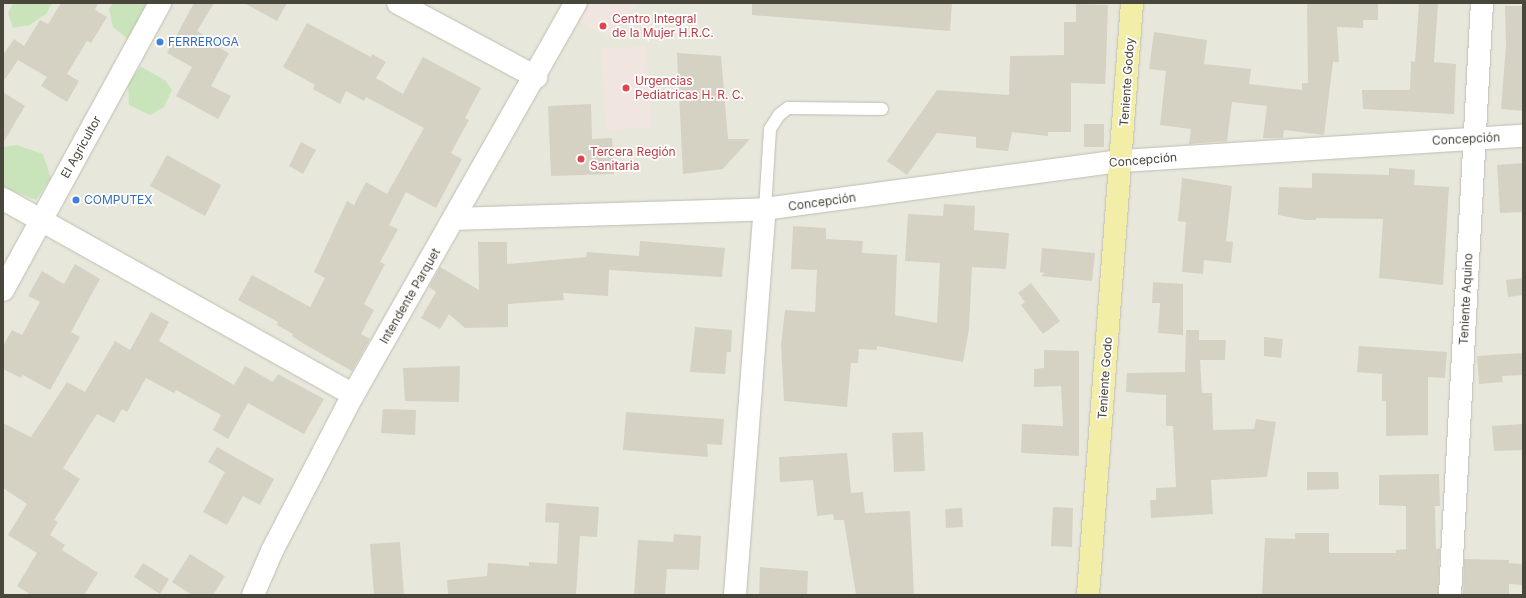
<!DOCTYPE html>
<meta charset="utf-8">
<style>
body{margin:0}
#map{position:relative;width:1526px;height:598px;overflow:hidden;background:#f5f4ed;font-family:Inter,sans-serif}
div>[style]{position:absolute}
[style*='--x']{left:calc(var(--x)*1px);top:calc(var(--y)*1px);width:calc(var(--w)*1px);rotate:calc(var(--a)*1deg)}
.residential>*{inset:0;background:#e8e7dc}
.medical>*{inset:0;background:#f0e5df}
.green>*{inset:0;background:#c9e4bb}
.building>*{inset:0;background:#d5d2c4}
.roads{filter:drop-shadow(0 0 1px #bfbdb0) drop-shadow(0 0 1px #bfbdb0)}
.service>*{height:12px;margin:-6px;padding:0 6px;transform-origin:6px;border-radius:6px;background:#fff}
.minor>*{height:22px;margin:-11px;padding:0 11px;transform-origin:11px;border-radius:11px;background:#fff}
.primary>*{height:22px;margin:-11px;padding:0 11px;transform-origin:11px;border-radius:11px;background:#f3eea7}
.dots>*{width:11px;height:11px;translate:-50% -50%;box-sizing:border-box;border:2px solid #fff;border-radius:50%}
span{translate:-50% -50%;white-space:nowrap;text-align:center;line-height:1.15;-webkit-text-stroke:3.5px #fff;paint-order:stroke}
.health-label{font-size:12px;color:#be3a42}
.left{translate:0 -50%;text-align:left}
.shop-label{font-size:12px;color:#366cbe}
.street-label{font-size:12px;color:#49463b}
.frame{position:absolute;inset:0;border:4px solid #49463b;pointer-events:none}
</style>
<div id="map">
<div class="residential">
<i style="clip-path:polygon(3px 3px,1523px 3px,1523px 595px,3px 595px)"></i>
</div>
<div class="medical">
<i style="clip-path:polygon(580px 3px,639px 3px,607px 36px,569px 16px)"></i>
<i style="clip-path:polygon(646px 46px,651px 128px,606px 130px,601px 49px)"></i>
</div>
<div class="green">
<i style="clip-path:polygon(13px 3px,52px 3px,47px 13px,30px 25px,13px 28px,8px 13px)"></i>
<i style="clip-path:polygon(113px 3px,149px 3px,132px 42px,113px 27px,109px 9px)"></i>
<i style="clip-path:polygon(141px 67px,165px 80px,172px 90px,164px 107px,150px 115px,129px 105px,128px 83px)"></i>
<i style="clip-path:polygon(17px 145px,43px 154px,51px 178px,36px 200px,3px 187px,3px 147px)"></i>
</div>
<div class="building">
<i style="clip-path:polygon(61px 3px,98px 3px,95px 10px,107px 17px,91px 43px,87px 41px,67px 74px,79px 81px,67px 102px,41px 86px,47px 77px,18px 60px,3px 82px,3px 55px,14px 39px,24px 46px,40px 20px,48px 24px)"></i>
<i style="clip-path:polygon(194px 3px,214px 3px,197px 31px,214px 41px,212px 44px,229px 53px,211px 86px,231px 96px,218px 119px,176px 96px,192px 67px,167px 53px)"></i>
<i style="clip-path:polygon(244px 3px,287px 3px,277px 21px)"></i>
<i style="clip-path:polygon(752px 3px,952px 3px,950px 31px,752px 15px)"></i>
<i style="clip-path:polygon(1307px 3px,1378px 3px,1378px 20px,1363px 20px,1363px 28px,1337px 27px,1339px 62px,1333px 62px,1324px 135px,1284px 130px,1283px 138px,1263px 138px,1267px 106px,1232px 102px,1227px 141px,1189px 144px,1191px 129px,1160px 125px,1166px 71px,1149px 69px,1154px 32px,1207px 40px,1204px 64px,1251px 69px,1249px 84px,1302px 90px,1302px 83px,1308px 83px)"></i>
<i style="clip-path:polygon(1419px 3px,1438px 3px,1434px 62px,1456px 64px,1454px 114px,1363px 109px,1362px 90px,1410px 90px,1411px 61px,1415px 62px)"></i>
<i style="clip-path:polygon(1076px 4px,1108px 5px,1106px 66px,1105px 84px,1071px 83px,1071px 132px,1048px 132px,1048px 136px,1012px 132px,1008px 151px,976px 148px,976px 137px,937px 133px,907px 175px,887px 161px,937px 90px,1009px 95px,1010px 56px,1064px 55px,1064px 22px,1076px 22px)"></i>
<i style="clip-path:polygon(1505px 6px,1523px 6px,1523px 111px,1501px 109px,1506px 45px)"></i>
<i style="clip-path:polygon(307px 23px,371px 57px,372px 54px,386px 62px,376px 78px,403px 94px,423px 57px,481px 88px,465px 118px,469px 120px,451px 153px,462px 159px,436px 208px,406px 192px,389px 225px,398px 229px,380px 262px,385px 264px,364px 304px,374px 310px,361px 334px,370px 339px,352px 371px,304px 344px,292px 336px,293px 334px,277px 325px,278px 322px,238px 300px,252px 275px,310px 307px,325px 278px,314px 272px,347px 201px,354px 205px,366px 182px,387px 194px,424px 128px,366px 97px,364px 101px,346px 91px,340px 104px,313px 89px,315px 85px,283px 67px)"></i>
<i style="clip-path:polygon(677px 53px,721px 56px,728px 139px,750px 139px,723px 169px,683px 174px)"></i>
<i style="clip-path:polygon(3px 92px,25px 106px,3px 143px)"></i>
<i style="clip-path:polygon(591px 104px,592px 139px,612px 138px,614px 174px,551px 176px,548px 106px)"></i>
<i style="clip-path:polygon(1084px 124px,1104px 124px,1104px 147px,1084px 147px)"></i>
<i style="clip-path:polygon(301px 142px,316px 150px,303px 174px,289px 166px)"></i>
<i style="clip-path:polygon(167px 155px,221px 185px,205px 216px,150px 186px)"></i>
<i style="clip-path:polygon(1523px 163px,1523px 212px,1500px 213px,1497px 165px)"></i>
<i style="clip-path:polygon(1389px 168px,1415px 170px,1414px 185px,1449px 187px,1443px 285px,1379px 278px,1383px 219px,1316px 218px,1316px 220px,1305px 220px,1278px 215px,1279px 187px,1312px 188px,1312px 173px,1389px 175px)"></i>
<i style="clip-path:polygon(1182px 178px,1232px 186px,1226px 241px,1233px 242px,1231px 263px,1204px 260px,1203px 274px,1182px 272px,1186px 222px,1178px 221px)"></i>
<i style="clip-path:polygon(944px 204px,975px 206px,974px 230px,1009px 233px,1006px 269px,972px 267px,969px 329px,963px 362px,877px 346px,877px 350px,859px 349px,858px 363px,851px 363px,847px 407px,784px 401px,781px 345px,785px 310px,815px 312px,817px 270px,791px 269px,793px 226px,826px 228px,826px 239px,863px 241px,862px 253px,897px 255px,895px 315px,937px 323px,940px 263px,905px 261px,908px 214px,943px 216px)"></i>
<i style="clip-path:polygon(640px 241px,725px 248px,722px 277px,609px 270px,608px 296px,563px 293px,564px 300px,508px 304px,508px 327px,465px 328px,449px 314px,440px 329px,421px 318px,436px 292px,429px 287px,440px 267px,479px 290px,478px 242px,507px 242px,507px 264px,586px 257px,587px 252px,639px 256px)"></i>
<i style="clip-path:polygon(1042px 248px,1095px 253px,1092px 281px,1041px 276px,1045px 273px,1040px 272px)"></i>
<i style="clip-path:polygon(75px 264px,100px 279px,71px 332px,80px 337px,50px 390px,23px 375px,21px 378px,3px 369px,3px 346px,12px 330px,22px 335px,40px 302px,28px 296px,42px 271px,64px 284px)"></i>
<i style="clip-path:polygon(1523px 278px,1523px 295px,1508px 297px,1506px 280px)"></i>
<i style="clip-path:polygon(1153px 282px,1183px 284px,1183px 335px,1158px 333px,1160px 303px,1152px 303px)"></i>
<i style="clip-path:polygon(1031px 283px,1060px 321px,1043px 334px,1021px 305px,1025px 302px,1018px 293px)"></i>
<i style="clip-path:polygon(151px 312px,169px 322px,159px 341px,234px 385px,245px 366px,273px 382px,278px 374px,324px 399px,304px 434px,248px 403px,228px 439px,213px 430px,221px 415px,176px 390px,174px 393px,146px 378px,127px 412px,122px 409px,114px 423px,97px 414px,63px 468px,80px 479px,54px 520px,58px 522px,50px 535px,65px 545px,62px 550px,98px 573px,84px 595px,31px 595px,17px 586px,37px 553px,8px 535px,27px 504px,3px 488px,3px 423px,31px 437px,67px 382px,85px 392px,115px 341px,130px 350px)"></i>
<i style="clip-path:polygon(695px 327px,732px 330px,731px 352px,727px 352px,725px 374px,690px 372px)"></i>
<i style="clip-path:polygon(1186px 330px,1199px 330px,1199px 340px,1226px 340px,1225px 360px,1200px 360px,1202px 393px,1212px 393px,1213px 430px,1254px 429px,1256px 419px,1276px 422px,1267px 477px,1211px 480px,1213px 514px,1151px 518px,1150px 500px,1156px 500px,1156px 488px,1176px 487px,1173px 426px,1166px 426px,1166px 395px,1126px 392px,1127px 373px,1185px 372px)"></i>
<i style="clip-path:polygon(1264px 337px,1283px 339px,1281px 358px,1264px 356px)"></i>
<i style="clip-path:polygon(1359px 346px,1447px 352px,1445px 378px,1428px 377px,1428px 435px,1386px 436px,1386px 401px,1382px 401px,1382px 374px,1357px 372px)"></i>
<i style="clip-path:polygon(1044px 350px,1079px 351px,1079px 456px,1021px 453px,1022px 424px,1063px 426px,1061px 386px,1034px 387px,1034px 369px,1044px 368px)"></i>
<i style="clip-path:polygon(1523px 353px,1523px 375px,1502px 376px,1503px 382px,1479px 384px,1477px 356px)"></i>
<i style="clip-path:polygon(460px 366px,459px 402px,405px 401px,403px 368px)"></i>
<i style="clip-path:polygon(383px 409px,416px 410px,415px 435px,381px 433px)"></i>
<i style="clip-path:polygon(626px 412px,724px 419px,722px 445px,707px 444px,708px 457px,623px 450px)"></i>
<i style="clip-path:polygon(1523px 424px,1523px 450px,1494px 451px,1492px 426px)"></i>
<i style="clip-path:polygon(923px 432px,925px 471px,894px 472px,892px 433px)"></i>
<i style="clip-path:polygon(217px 447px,274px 479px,260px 505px,243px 496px,227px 525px,203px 512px,225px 472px,208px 462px)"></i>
<i style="clip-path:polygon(847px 453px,851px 493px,863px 492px,865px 513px,910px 511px,914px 595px,856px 595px,844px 520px,834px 520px,833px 514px,817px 516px,813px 480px,780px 482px,779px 457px)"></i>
<i style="clip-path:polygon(1307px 472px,1338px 472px,1339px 489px,1307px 490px)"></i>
<i style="clip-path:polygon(1439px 474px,1440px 506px,1435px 506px,1436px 549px,1440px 549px,1438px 595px,1262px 595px,1265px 538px,1295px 539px,1295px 533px,1329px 533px,1329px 553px,1396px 553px,1396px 550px,1406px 549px,1406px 506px,1379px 505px,1379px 475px)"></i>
<i style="clip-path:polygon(546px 503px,599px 507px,597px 537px,580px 536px,576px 595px,448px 595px,447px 580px,487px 576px,488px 563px,529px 566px,529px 562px,557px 564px,559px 523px,545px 522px)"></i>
<i style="clip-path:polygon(1053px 507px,1073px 508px,1072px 547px,1051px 546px)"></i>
<i style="clip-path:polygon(962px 508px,963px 527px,946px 528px,945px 509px)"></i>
<i style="clip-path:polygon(674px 534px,701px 536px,699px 570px,667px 569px,665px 595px,634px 595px,638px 540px,673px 542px)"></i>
<i style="clip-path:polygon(400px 542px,404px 595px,374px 595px,370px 544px)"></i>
<i style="clip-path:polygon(190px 554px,225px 576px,213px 595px,192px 595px,172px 582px)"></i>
<i style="clip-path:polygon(1464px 559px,1509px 560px,1509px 563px,1523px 564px,1523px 585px,1509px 584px,1509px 595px,1463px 595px)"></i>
<i style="clip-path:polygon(143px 563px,169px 579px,160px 594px,134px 577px)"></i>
<i style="clip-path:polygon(760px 567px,808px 571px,807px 595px,759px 595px)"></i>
</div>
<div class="roads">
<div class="service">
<i style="--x:765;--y:209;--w:80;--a:-86.4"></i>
<i style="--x:770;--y:129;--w:17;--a:-57"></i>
<i style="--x:779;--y:115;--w:11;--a:-38"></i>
<i style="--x:788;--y:108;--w:94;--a:0.6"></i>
</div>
<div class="minor">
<i style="--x:398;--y:3;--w:157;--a:28.2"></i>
<i style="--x:3;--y:199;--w:401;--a:29.2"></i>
<i style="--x:455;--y:219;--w:310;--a:-1.8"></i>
<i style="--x:765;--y:209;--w:359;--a:-7.7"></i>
<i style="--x:1121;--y:161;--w:403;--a:-3.6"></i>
<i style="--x:3;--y:290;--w:327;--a:-61.3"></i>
<i style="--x:253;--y:595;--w:48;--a:-66.6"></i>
<i style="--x:272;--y:551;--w:176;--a:-62.6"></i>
<i style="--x:353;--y:395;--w:451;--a:-60.4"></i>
<i style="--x:735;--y:595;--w:387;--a:-85.6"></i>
<i style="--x:1450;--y:595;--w:593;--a:-86.91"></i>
</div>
<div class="primary">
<i style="--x:1088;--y:595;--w:594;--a:-85.75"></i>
</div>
</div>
<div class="dots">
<i style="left:603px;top:26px;background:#e0444e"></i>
<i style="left:160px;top:42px;background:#3f7fe0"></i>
<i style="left:626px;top:88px;background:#e0444e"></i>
<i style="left:581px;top:159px;background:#e0444e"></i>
<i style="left:76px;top:200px;background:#3f7fe0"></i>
</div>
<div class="health-label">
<span class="left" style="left:612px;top:26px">Centro Integral<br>de la Mujer H.R.C.</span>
<span class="left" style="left:635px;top:88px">Urgencias<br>Pediatricas H. R. C.</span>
<span class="left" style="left:590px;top:159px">Tercera Región<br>Sanitaria</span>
</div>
<div class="shop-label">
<span class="left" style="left:168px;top:42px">FERREROGA</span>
<span class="left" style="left:84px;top:200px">COMPUTEX</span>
</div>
<div class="street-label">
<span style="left:1127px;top:82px;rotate:-86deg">Teniente Godoy</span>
<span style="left:1466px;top:139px;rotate:-3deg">Concepción</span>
<span style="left:81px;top:147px;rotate:-61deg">El Agricultor</span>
<span style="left:1143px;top:160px;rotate:-5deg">Concepción</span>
<span style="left:822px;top:202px;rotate:-8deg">Concepción</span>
<span style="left:410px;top:296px;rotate:-60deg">Intendente Parquet</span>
<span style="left:1466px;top:299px;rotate:-87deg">Teniente Aquino</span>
<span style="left:1105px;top:378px;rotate:-86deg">Teniente Godo</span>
</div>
<div class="frame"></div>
</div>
